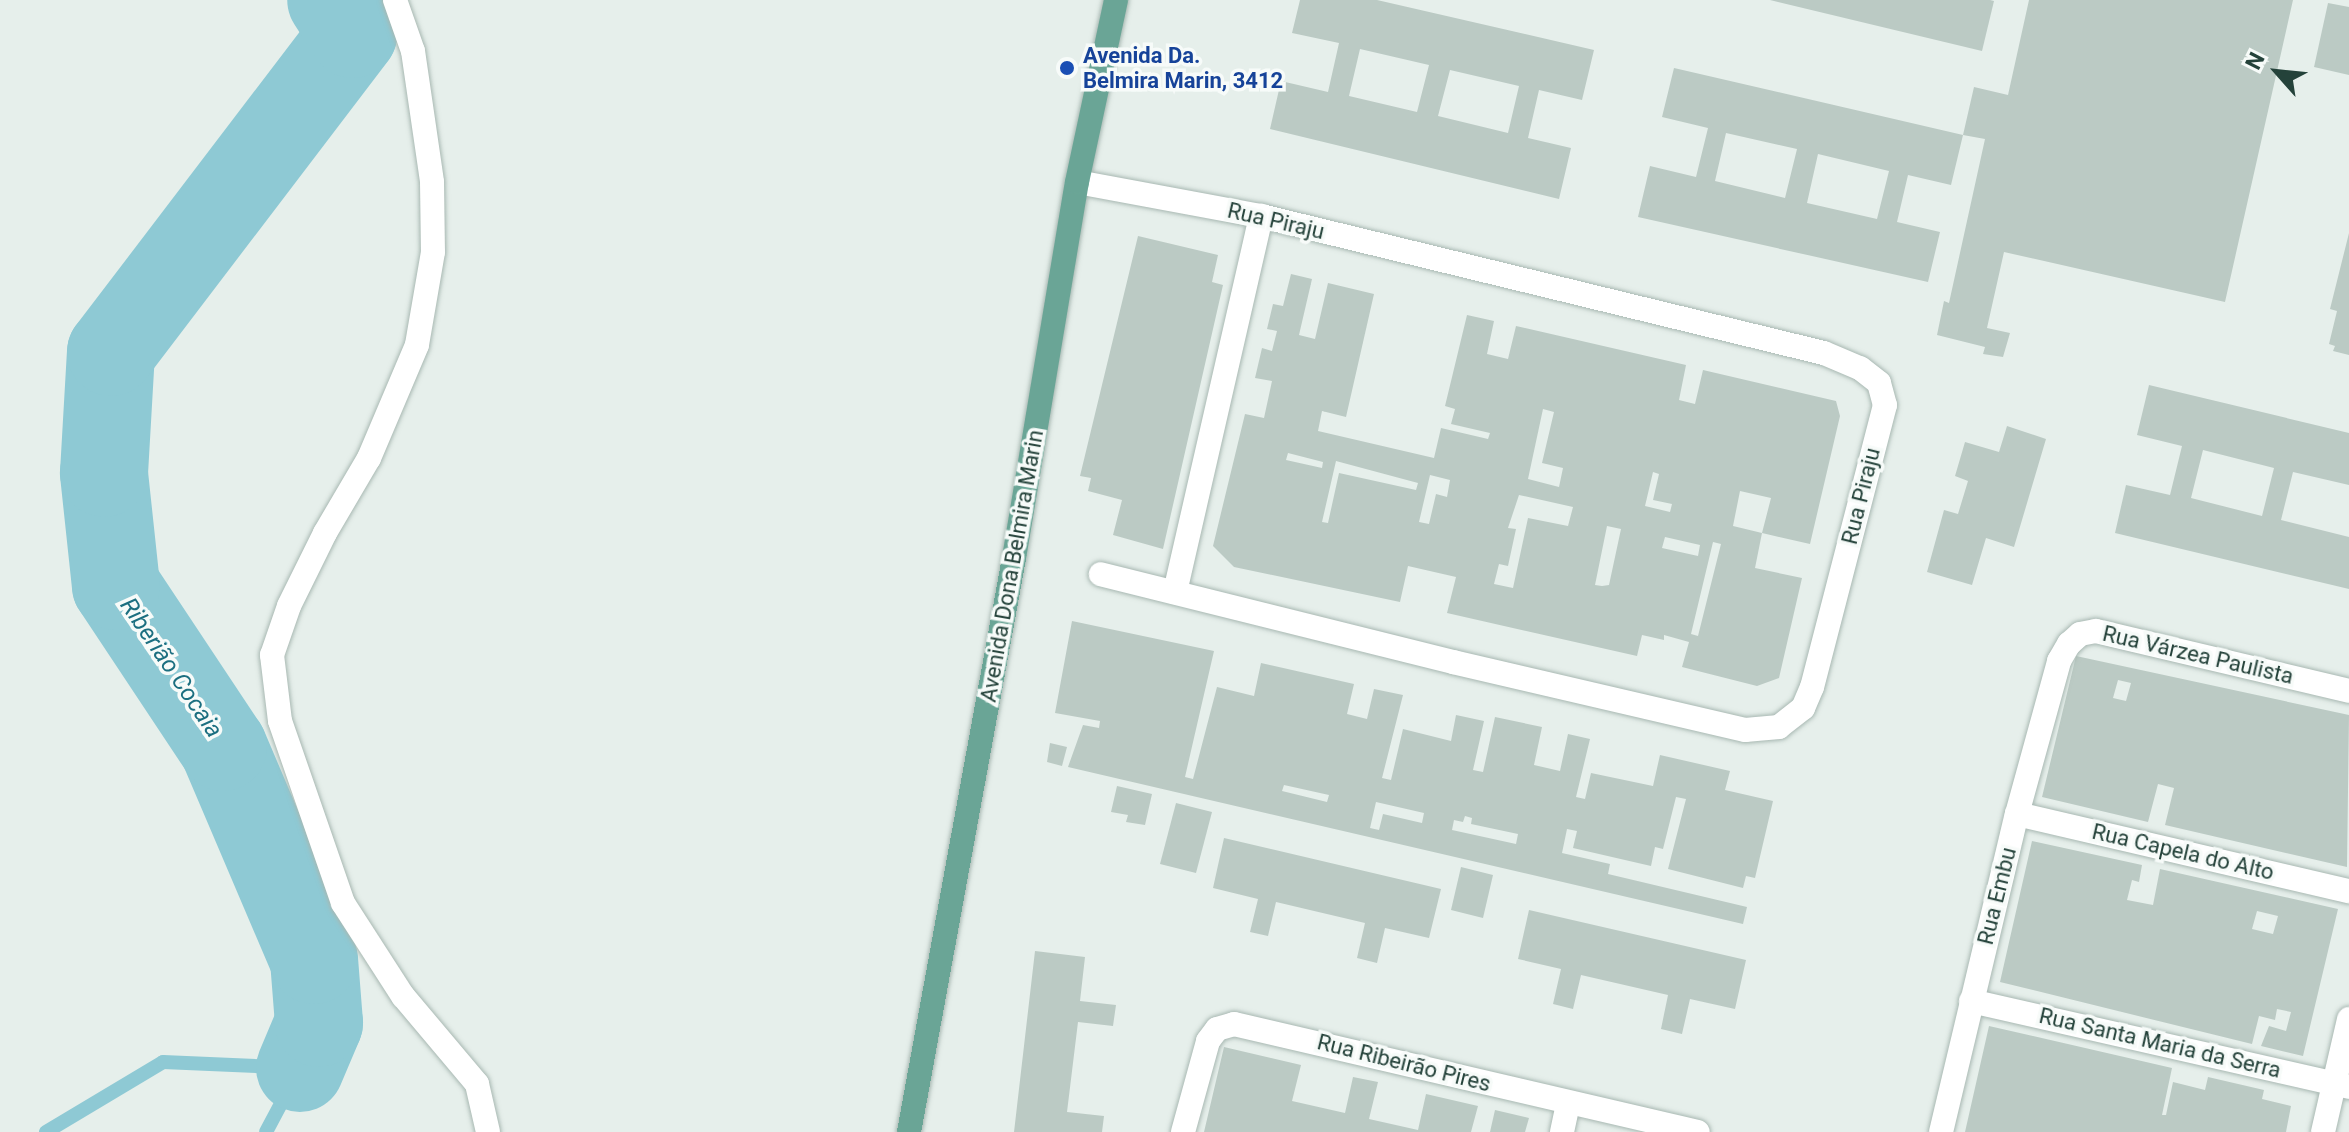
<!DOCTYPE html>
<meta charset="utf-8">
<style>
body{margin:0}
#map{position:relative;width:2349px;height:1132px;overflow:hidden;background:#e6efeb;font-family:Roboto,sans-serif}
div>[style]{position:absolute}
[style*='--x']{left:calc(var(--x)*1px);top:calc(var(--y)*1px);width:calc(var(--w)*1px);rotate:calc(var(--a)*1deg)}
.stream>*{height:14px;margin:-7px;padding:0 7px;transform-origin:7px;border-radius:7px;background:#8ec9d4}
.river>*{height:88px;margin:-44px;padding:0 44px;transform-origin:44px;border-radius:44px;background:#8ec9d4}
.building>*{inset:0;background:#bbcac4}
.roads{filter:drop-shadow(0 0 2px #a8b8b2) drop-shadow(0 0 2px #a8b8b2)}
.street>*{height:24px;margin:-12px;padding:0 12px;transform-origin:12px;border-radius:12px;background:#fff}
.primary>*{height:24px;margin:-12px;padding:0 12px;transform-origin:12px;border-radius:12px;background:#6aa596}
.dots>*{width:22px;height:22px;translate:-50% -50%;box-sizing:border-box;border:4px solid #f7fbf9;border-radius:50%}
span{translate:-50% -50%;white-space:nowrap;text-align:center;line-height:1.15;-webkit-text-stroke:7px #f7fbf9;paint-order:stroke}
.transit-label{font-size:22px;color:#164399;font-weight:700}
.left{translate:0 -50%;text-align:left}
.street-label{font-size:22px;color:#24423a}
.water-label{font-size:24px;color:#1c6f80;font-style:italic}
.north{position:absolute;left:2237px;top:32px;width:80px;height:80px;-webkit-text-stroke:6px #f7fbf9;paint-order:stroke;rotate:297deg;font-size:22px;font-weight:700;line-height:32px;text-align:center;color:#24423a}
.north::after{content:'';display:block;margin:auto;width:28px;height:36px;background:#24423a;clip-path:polygon(50% 0,100% 100%,50% 72%,0 100%)}
</style>
<div id="map">
<div class="stream">
<i style="--x:46;--y:1132;--w:136;--a:-30.9"></i>
<i style="--x:163;--y:1062;--w:137;--a:2.5"></i>
<i style="--x:300;--y:1068;--w:72;--a:118"></i>
</div>
<div class="river">
<i style="--x:300;--y:1068;--w:49;--a:-67.1"></i>
<i style="--x:319;--y:1023;--w:63;--a:-94.5"></i>
<i style="--x:314;--y:960;--w:232;--a:-113.1"></i>
<i style="--x:223;--y:747;--w:193;--a:-123.6"></i>
<i style="--x:116;--y:586;--w:114;--a:-96.1"></i>
<i style="--x:104;--y:473;--w:121;--a:-86.7"></i>
<i style="--x:111;--y:352;--w:400;--a:-52.7"></i>
<i style="--x:353;--y:34;--w:40;--a:-122.9"></i>
</div>
<div class="building">
<i style="clip-path:polygon(evenodd,1300px 0,1377px 0,1594px 50px,1582px 100px,1539px 90px,1528px 138px,1571px 148px,1559px 199px,1270px 129px,1281px 81px,1328px 92px,1339px 43px,1292px 33px,1300px 0,1360px 49px,1429px 65px,1417px 112px,1349px 96px,1360px 49px,1300px 0,1450px 70px,1519px 86px,1508px 133px,1438px 116px,1450px 70px)"></i>
<i style="clip-path:polygon(1770px 0,1990px 0,1994px 1px,1982px 51px)"></i>
<i style="clip-path:polygon(evenodd,2029px 0,2293px 0,2225px 302px,2004px 252px,1987px 328px,2010px 333px,2003px 357px,1983px 354px,1985px 347px,1937px 335px,1944px 301px,1949px 303px,1985px 139px,1963px 135px,1951px 185px,1908px 175px,1897px 222px,1940px 232px,1928px 282px,1638px 217px,1650px 166px,1696px 177px,1708px 128px,1662px 117px,1674px 68px,1963px 135px,1974px 87px,2008px 95px,2029px 0,1726px 133px,1797px 149px,1785px 198px,1715px 181px,1726px 133px,2029px 0,1818px 154px,1889px 171px,1877px 219px,1807px 203px,1818px 154px)"></i>
<i style="clip-path:polygon(2328px 3px,2349px 7px,2349px 75px,2314px 67px)"></i>
<i style="clip-path:polygon(2349px 233px,2349px 355px,2333px 351px,2335px 346px,2329px 344px,2337px 311px,2330px 309px)"></i>
<i style="clip-path:polygon(1138px 236px,1218px 255px,1212px 282px,1223px 285px,1163px 549px,1113px 535px,1122px 500px,1088px 491px,1091px 478px,1080px 476px)"></i>
<i style="clip-path:polygon(evenodd,1291px 274px,1312px 279px,1299px 335px,1315px 339px,1328px 283px,1374px 294px,1346px 417px,1322px 411px,1318px 431px,1434px 458px,1441px 428px,1488px 439px,1490px 433px,1451px 424px,1455px 409px,1445px 406px,1467px 315px,1494px 321px,1487px 354px,1508px 359px,1516px 326px,1686px 365px,1679px 400px,1695px 404px,1703px 370px,1836px 401px,1840px 416px,1810px 544px,1762px 533px,1771px 498px,1740px 491px,1733px 526px,1762px 533px,1755px 568px,1802px 578px,1779px 678px,1757px 686px,1682px 667px,1689px 642px,1664px 635px,1664px 640px,1642px 635px,1637px 656px,1447px 613px,1456px 577px,1408px 566px,1400px 602px,1234px 567px,1213px 546px,1245px 414px,1264px 418px,1272px 381px,1255px 378px,1262px 348px,1272px 351px,1277px 331px,1267px 329px,1273px 304px,1283px 306px,1291px 274px,1543px 409px,1554px 412px,1542px 463px,1563px 468px,1559px 487px,1528px 479px,1543px 409px,1291px 274px,1288px 453px,1323px 462px,1322px 468px,1286px 460px,1288px 453px,1291px 274px,1336px 461px,1418px 483px,1416px 490px,1339px 473px,1328px 523px,1322px 522px,1336px 461px,1291px 274px,1653px 472px,1659px 474px,1653px 500px,1672px 504px,1670px 512px,1645px 506px,1653px 472px,1291px 274px,1430px 475px,1450px 480px,1447px 497px,1436px 494px,1429px 524px,1419px 522px,1430px 475px,1291px 274px,1519px 495px,1573px 507px,1568px 526px,1528px 518px,1513px 588px,1494px 584px,1499px 564px,1508px 566px,1516px 529px,1508px 528px,1519px 495px,1291px 274px,1607px 526px,1621px 529px,1609px 585px,1602px 586px,1595px 585px,1607px 526px,1291px 274px,1665px 537px,1700px 545px,1698px 556px,1662px 548px,1665px 537px,1291px 274px,1713px 542px,1721px 544px,1698px 636px,1691px 634px,1713px 542px)"></i>
<i style="clip-path:polygon(evenodd,2149px 385px,2349px 433px,2349px 485px,2293px 472px,2281px 520px,2349px 537px,2349px 589px,2115px 533px,2126px 485px,2170px 495px,2182px 446px,2137px 435px,2149px 385px,2203px 450px,2274px 468px,2262px 516px,2191px 498px,2203px 450px)"></i>
<i style="clip-path:polygon(2007px 426px,2046px 439px,2014px 547px,1986px 538px,1972px 585px,1927px 572px,1944px 510px,1958px 514px,1968px 481px,1955px 476px,1965px 442px,1999px 452px)"></i>
<i style="clip-path:polygon(evenodd,1072px 621px,1214px 651px,1185px 777px,1193px 779px,1217px 687px,1254px 696px,1261px 663px,1354px 684px,1347px 714px,1367px 719px,1374px 689px,1403px 695px,1382px 778px,1391px 780px,1403px 729px,1451px 741px,1456px 715px,1484px 721px,1473px 770px,1483px 772px,1495px 717px,1542px 727px,1534px 765px,1560px 771px,1568px 734px,1590px 739px,1576px 797px,1585px 799px,1591px 773px,1653px 786px,1660px 755px,1730px 771px,1725px 790px,1773px 801px,1755px 878px,1746px 876px,1743px 888px,1668px 869px,1686px 799px,1676px 797px,1663px 849px,1655px 847px,1651px 866px,1573px 848px,1577px 831px,1567px 829px,1562px 853px,1610px 864px,1608px 874px,1747px 907px,1743px 924px,1068px 767px,1083px 725px,1099px 728px,1100px 721px,1055px 713px,1072px 621px,1284px 785px,1329px 795px,1327px 802px,1282px 791px,1284px 785px,1072px 621px,1376px 802px,1424px 813px,1422px 823px,1383px 814px,1379px 830px,1370px 828px,1376px 802px,1072px 621px,1465px 816px,1472px 818px,1471px 824px,1518px 834px,1516px 844px,1452px 830px,1454px 820px,1463px 822px,1465px 816px)"></i>
<i style="clip-path:polygon(evenodd,2076px 656px,2349px 715px,2347px 867px,2165px 825px,2174px 788px,2158px 784px,2148px 822px,2042px 797px,2076px 656px,2118px 680px,2131px 683px,2126px 701px,2113px 698px,2118px 680px)"></i>
<i style="clip-path:polygon(1050px 743px,1067px 747px,1062px 766px,1047px 762px)"></i>
<i style="clip-path:polygon(1117px 786px,1152px 794px,1145px 825px,1126px 822px,1128px 815px,1111px 812px)"></i>
<i style="clip-path:polygon(1176px 803px,1212px 812px,1196px 873px,1160px 864px)"></i>
<i style="clip-path:polygon(1224px 838px,1441px 889px,1429px 938px,1385px 928px,1377px 963px,1357px 958px,1365px 923px,1276px 902px,1268px 936px,1250px 932px,1258px 899px,1213px 888px)"></i>
<i style="clip-path:polygon(evenodd,2032px 841px,2142px 865px,2139px 882px,2132px 880px,2127px 900px,2153px 905px,2160px 869px,2338px 909px,2303px 1056px,2261px 1046px,2269px 1026px,2286px 1031px,2291px 1012px,2277px 1009px,2275px 1020px,2259px 1016px,2252px 1044px,2000px 982px,2032px 841px,2257px 911px,2278px 916px,2273px 934px,2252px 929px,2257px 911px)"></i>
<i style="clip-path:polygon(1461px 867px,1493px 875px,1483px 918px,1451px 910px)"></i>
<i style="clip-path:polygon(1529px 910px,1746px 960px,1735px 1009px,1690px 999px,1682px 1034px,1661px 1029px,1668px 995px,1581px 975px,1573px 1009px,1553px 1004px,1561px 969px,1518px 959px)"></i>
<i style="clip-path:polygon(1035px 951px,1085px 957px,1080px 1001px,1116px 1005px,1113px 1026px,1078px 1022px,1067px 1112px,1104px 1116px,1102px 1132px,1014px 1132px)"></i>
<i style="clip-path:polygon(1989px 1026px,2172px 1068px,2162px 1115px,2166px 1115px,2173px 1082px,2205px 1090px,2208px 1077px,2264px 1090px,2262px 1099px,2291px 1106px,2286px 1132px,1965px 1132px)"></i>
<i style="clip-path:polygon(1224px 1047px,1301px 1065px,1292px 1101px,1345px 1113px,1353px 1077px,1378px 1082px,1369px 1119px,1418px 1130px,1426px 1094px,1478px 1106px,1471px 1132px,1204px 1132px)"></i>
<i style="clip-path:polygon(1495px 1110px,1529px 1118px,1525px 1132px,1490px 1132px)"></i>
</div>
<div class="roads">
<div class="street">
<i style="--x:395;--y:0;--w:54;--a:70.6"></i>
<i style="--x:413;--y:51;--w:132;--a:81.7"></i>
<i style="--x:432;--y:182;--w:70;--a:89.2"></i>
<i style="--x:433;--y:252;--w:94;--a:99.8"></i>
<i style="--x:417;--y:345;--w:123;--a:113"></i>
<i style="--x:369;--y:458;--w:87;--a:120.4"></i>
<i style="--x:325;--y:533;--w:81;--a:116.3"></i>
<i style="--x:289;--y:606;--w:52;--a:109.1"></i>
<i style="--x:272;--y:655;--w:66;--a:83.1"></i>
<i style="--x:280;--y:721;--w:193;--a:70.9"></i>
<i style="--x:343;--y:903;--w:111;--a:57.2"></i>
<i style="--x:403;--y:996;--w:115;--a:49.9"></i>
<i style="--x:477;--y:1084;--w:49;--a:77.1"></i>
<i style="--x:1077;--y:182;--w:187;--a:10.5"></i>
<i style="--x:1261;--y:216;--w:579;--a:13.68"></i>
<i style="--x:1824;--y:353;--w:39;--a:23"></i>
<i style="--x:1860;--y:368;--w:24;--a:38"></i>
<i style="--x:1879;--y:383;--w:23;--a:75"></i>
<i style="--x:1885;--y:405;--w:291;--a:104.5"></i>
<i style="--x:1812;--y:687;--w:23;--a:113"></i>
<i style="--x:1803;--y:708;--w:31;--a:142"></i>
<i style="--x:1779;--y:727;--w:34;--a:175"></i>
<i style="--x:1745;--y:730;--w:300;--a:-166.9"></i>
<i style="--x:1453;--y:662;--w:363;--a:-166"></i>
<i style="--x:1175;--y:592;--w:386;--a:-77.1"></i>
<i style="--x:2017;--y:814;--w:341;--a:13.1"></i>
<i style="--x:1971;--y:1001;--w:388;--a:12.8"></i>
<i style="--x:1183;--y:1132;--w:94;--a:-74.6"></i>
<i style="--x:1208;--y:1041;--w:15;--a:-53"></i>
<i style="--x:1217;--y:1029;--w:18;--a:-16"></i>
<i style="--x:1234;--y:1024;--w:476;--a:13.1"></i>
<i style="--x:1562;--y:1132;--w:30;--a:-78"></i>
<i style="--x:1941;--y:1132;--w:327;--a:-76.6"></i>
<i style="--x:2017;--y:814;--w:159;--a:-74.6"></i>
<i style="--x:2059;--y:661;--w:20;--a:-60"></i>
<i style="--x:2069;--y:644;--w:15;--a:-42"></i>
<i style="--x:2080;--y:634;--w:16;--a:-11"></i>
<i style="--x:2096;--y:631;--w:260;--a:13.3"></i>
<i style="--x:2323;--y:1132;--w:116;--a:-77"></i>
</div>
<div class="primary">
<i style="--x:909;--y:1132;--w:584;--a:-79.63"></i>
<i style="--x:1014;--y:558;--w:381;--a:-80.5"></i>
<i style="--x:1077;--y:182;--w:186;--a:-77.9"></i>
</div>
</div>
<div class="dots">
<i style="left:1067px;top:68px;background:#1a4fb4"></i>
</div>
<div class="transit-label">
<span class="left" style="left:1083px;top:68px">Avenida Da.<br>Belmira Marin, 3412</span>
</div>
<div class="street-label">
<span style="left:1276px;top:221px;rotate:13deg">Rua Piraju</span>
<span style="left:1861px;top:496px;rotate:-76deg">Rua Piraju</span>
<span style="left:1012px;top:566px;rotate:-80deg">Avenida Dona Belmira Marin</span>
<span style="left:2198px;top:655px;rotate:13deg">Rua Várzea Paulista</span>
<span style="left:2183px;top:852px;rotate:13deg">Rua Capela do Alto</span>
<span style="left:1997px;top:896px;rotate:-76deg">Rua Embu</span>
<span style="left:2160px;top:1043px;rotate:13deg">Rua Santa Maria da Serra</span>
<span style="left:1404px;top:1063px;rotate:14deg">Rua Ribeirão Pires</span>
</div>
<div class="water-label">
<span style="left:171px;top:668px;rotate:56deg">Riberião Cocaia</span>
</div>
<div class="north">N</div>
</div>
